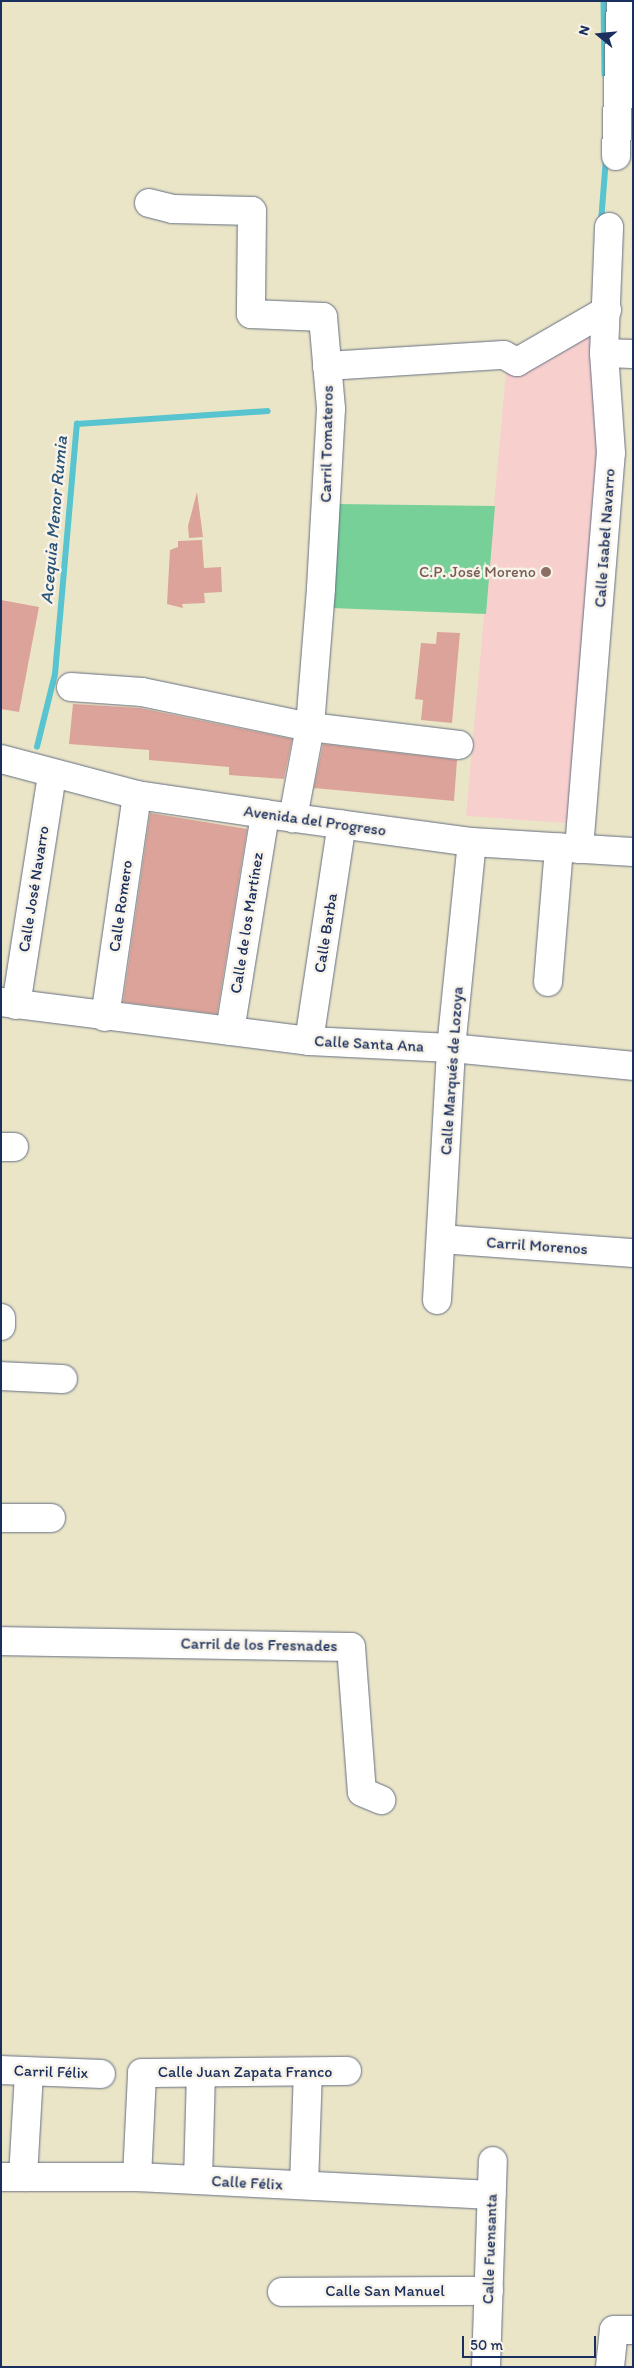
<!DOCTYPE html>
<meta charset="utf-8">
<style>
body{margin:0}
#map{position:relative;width:634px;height:2368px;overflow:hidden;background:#ebe5c7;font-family:Itim,sans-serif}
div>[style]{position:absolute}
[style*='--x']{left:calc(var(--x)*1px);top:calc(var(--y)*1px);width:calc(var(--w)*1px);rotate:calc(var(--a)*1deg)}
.built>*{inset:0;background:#f7d0cd}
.green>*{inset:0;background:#76d097}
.stream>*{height:5.5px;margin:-2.75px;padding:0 2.75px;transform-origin:2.75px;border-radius:2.75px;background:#57c4d0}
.building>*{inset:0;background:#dba399}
.roads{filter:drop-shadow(0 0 1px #646f83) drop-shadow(0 0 1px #646f83)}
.minor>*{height:28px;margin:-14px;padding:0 14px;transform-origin:14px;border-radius:14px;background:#fff}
.major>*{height:28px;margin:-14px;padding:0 14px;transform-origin:14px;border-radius:14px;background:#fff}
.dots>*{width:14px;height:14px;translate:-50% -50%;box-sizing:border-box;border:2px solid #f7f3e8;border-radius:50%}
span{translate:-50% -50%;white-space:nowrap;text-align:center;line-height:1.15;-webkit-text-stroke:5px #f7f3e8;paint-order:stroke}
.street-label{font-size:16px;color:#1b2f5e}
.education-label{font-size:16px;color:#785e54}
.right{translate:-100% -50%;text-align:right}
.water-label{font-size:18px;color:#2a547a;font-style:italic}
.frame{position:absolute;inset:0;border:2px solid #1b2f5e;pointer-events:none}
.north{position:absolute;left:574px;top:10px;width:50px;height:50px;-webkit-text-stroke:4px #f7f3e8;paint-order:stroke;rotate:287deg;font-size:14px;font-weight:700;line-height:20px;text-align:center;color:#1b2f5e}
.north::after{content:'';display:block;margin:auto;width:18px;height:22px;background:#1b2f5e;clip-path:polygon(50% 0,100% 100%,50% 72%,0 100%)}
.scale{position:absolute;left:462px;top:2336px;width:134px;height:22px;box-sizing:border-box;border:2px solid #1b2f5e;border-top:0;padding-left:6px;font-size:15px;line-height:18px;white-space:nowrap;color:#1b2f5e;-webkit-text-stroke:4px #f7f3e8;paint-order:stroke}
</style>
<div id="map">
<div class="built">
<i style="clip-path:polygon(607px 310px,581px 824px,466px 816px,506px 372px)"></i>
</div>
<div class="green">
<i style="clip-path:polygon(336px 504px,495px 506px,486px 614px,331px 608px)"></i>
</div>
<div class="stream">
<i style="--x:604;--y:1;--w:73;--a:89.2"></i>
<i style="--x:601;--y:222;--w:63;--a:-85.5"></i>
<i style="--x:37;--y:747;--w:75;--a:-76.1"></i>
<i style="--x:55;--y:674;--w:251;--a:-85"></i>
<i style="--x:77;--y:424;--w:191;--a:-3.9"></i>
</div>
<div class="building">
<i style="clip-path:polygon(197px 492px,203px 537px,189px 538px,188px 526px)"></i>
<i style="clip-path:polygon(202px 540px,204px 568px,221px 567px,222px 592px,204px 593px,205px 603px,182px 604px,183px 608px,167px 604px,170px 550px,178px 547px,178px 541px)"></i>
<i style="clip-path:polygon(1px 600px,39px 607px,19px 712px,1px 709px)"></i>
<i style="clip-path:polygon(437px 632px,460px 633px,452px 723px,421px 720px,423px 700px,415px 699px,421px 643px,436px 644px)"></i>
<i style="clip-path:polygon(73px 704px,140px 708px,292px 739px,284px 779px,229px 775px,229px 767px,149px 760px,149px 750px,69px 744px)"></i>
<i style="clip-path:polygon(323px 744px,457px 760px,454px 801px,314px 788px)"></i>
<i style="clip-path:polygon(150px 813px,247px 829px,217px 1014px,123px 1002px)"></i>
</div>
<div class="roads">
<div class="minor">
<i style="--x:616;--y:156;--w:155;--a:-88.2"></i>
<i style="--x:149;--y:203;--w:25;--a:14"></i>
<i style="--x:173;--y:209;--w:79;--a:1.5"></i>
<i style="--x:252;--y:211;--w:103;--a:90.6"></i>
<i style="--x:251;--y:314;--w:72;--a:2.4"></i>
<i style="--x:323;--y:317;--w:92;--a:85"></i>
<i style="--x:331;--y:409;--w:180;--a:93.2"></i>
<i style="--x:321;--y:589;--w:138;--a:94.6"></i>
<i style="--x:310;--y:727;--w:93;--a:100.6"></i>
<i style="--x:604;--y:353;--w:29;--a:2"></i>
<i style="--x:327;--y:366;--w:177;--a:-3.6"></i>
<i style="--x:504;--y:355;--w:15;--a:28"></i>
<i style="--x:517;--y:362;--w:104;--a:-30"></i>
<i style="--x:71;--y:687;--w:71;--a:4"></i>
<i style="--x:142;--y:692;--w:172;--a:11.8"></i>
<i style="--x:310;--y:727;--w:150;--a:6.9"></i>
<i style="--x:579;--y:849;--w:397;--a:-85.4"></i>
<i style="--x:611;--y:453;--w:100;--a:-94"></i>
<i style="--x:604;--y:353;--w:126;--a:-87.7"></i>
<i style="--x:548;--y:982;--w:135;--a:-85.3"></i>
<i style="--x:1;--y:1002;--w:310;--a:7.2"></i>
<i style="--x:309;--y:1041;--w:142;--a:2.8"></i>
<i style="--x:451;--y:1048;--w:183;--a:5.6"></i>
<i style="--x:16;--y:1005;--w:234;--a:-81.1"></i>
<i style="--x:105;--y:1017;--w:224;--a:-81.8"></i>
<i style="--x:230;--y:1031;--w:220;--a:-80.8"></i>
<i style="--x:309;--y:1041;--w:219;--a:-81.4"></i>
<i style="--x:1;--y:1147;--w:13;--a:0"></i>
<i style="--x:441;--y:1239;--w:193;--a:4.2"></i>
<i style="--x:437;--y:1300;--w:252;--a:-86.8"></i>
<i style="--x:451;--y:1048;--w:207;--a:-84.2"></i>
<i style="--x:1;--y:1318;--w:8;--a:90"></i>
<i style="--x:1;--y:1376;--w:62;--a:2.8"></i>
<i style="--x:1;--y:1518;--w:50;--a:0"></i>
<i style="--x:1;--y:1641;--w:350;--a:1"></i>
<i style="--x:351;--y:1647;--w:145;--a:85.7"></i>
<i style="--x:362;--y:1792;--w:21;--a:23"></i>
<i style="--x:1;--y:2070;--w:100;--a:2.3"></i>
<i style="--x:1;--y:2177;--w:136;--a:0"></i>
<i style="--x:137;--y:2177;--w:355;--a:2.9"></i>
<i style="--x:23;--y:2177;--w:105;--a:-86.7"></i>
<i style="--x:137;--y:2177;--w:104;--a:-87.2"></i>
<i style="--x:142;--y:2073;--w:205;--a:-0.6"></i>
<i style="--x:198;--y:2180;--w:107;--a:-88.4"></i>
<i style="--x:304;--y:2185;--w:113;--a:-88"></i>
<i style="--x:282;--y:2292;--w:207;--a:-0.3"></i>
<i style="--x:486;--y:2367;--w:206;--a:-88.1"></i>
<i style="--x:610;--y:2367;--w:37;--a:-84"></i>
<i style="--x:614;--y:2330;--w:19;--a:0"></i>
</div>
<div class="major">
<i style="--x:1;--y:759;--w:141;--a:14.8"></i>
<i style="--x:137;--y:795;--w:129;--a:8.4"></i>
<i style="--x:265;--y:814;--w:209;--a:7.7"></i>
<i style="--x:472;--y:842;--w:161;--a:3.6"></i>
</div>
</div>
<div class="dots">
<i style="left:546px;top:572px;background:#8d6e63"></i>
</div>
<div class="street-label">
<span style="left:327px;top:444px;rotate:-89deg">Carril Tomateros</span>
<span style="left:605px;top:538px;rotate:-86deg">Calle Isabel Navarro</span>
<span style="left:315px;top:821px;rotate:8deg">Avenida del Progreso</span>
<span style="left:34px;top:889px;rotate:-81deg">Calle José Navarro</span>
<span style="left:121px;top:906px;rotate:-82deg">Calle Romero</span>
<span style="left:247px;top:923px;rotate:-81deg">Calle de los Martínez</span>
<span style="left:326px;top:933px;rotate:-81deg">Calle Barba</span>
<span style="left:369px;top:1044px;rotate:3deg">Calle Santa Ana</span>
<span style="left:452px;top:1071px;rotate:-86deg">Calle Marqués de Lozoya</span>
<span style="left:537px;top:1246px;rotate:4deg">Carril Morenos</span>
<span style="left:259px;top:1645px;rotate:1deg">Carril de los Fresnades</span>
<span style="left:51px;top:2072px;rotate:2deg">Carril Félix</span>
<span style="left:245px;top:2072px">Calle Juan Zapata Franco</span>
<span style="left:247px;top:2183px;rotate:3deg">Calle Félix</span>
<span style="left:490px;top:2249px;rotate:-88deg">Calle Fuensanta</span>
<span style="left:385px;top:2291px">Calle San Manuel</span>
</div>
<div class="education-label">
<span class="right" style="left:536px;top:572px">C.P. José Moreno</span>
</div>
<div class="water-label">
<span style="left:54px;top:520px;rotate:-85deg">Acequia Menor Rumia</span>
</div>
<div class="frame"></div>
<div class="north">N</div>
<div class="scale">50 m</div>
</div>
